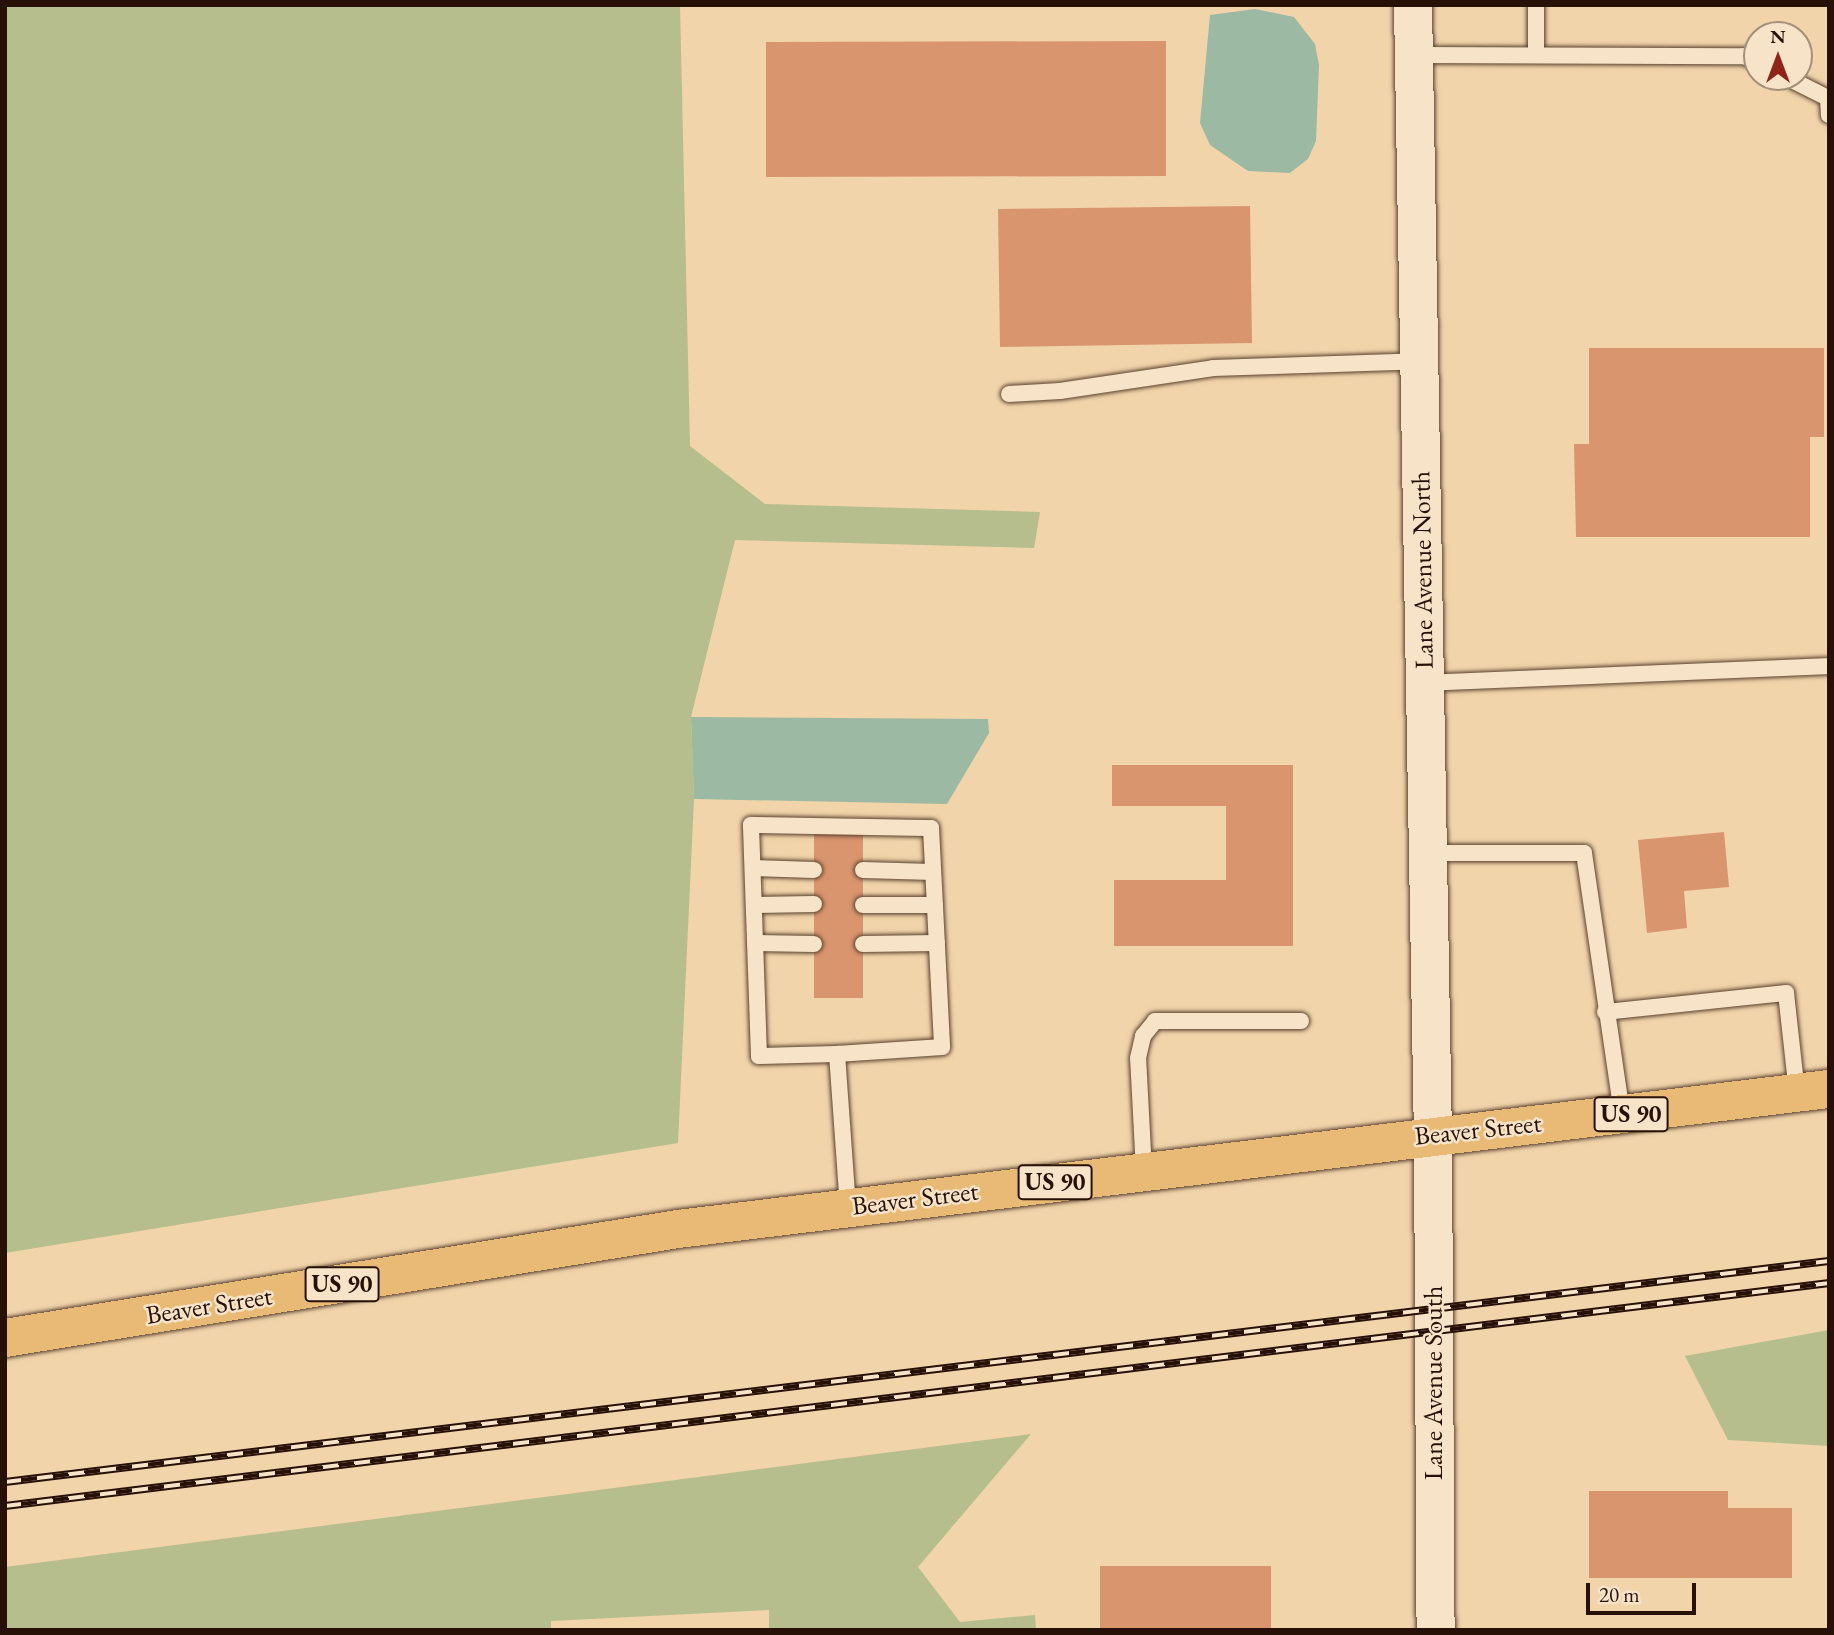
<!DOCTYPE html>
<style>
body{margin:0}
#map{position:relative;width:1834px;height:1635px;overflow:hidden;background:#f1d4aa;font-family:"EB Garamond",serif}
div>[style]{position:absolute}
[style*='--x']{left:calc(var(--x)*1px);top:calc(var(--y)*1px);width:calc(var(--w)*1px);rotate:calc(var(--a)*1deg)}
.green>*{inset:0;background:#b5be8c}
.water>*{inset:0;background:#9cb9a3}
.building>*{inset:0;background:#d9956e}
.roads{filter:drop-shadow(0 0 2px #5a412f) drop-shadow(0 0 2px #5a412f)}
.lane>*{height:16px;margin:-8px;padding:0 8px;transform-origin:8px;border-radius:8px;background:#f6e3c8}
.secondary>*{height:38px;margin:-19px;padding:0 19px;transform-origin:19px;border-radius:19px;background:#f6e3c8}
.primary>*{height:38px;margin:-19px;padding:0 19px;transform-origin:19px;border-radius:19px;background:#e8ba75}
.rail>*{height:8px;margin-top:-4px;transform-origin:0;background:repeating-linear-gradient(90deg,#f6e3c8 0 16px,#271006 0 32px);box-sizing:border-box;border-block:2px solid #271006}
span{translate:-50% -50%;white-space:nowrap;text-align:center;line-height:1.15;-webkit-text-stroke:5px #f6e3c8;paint-order:stroke}
.shield-label span{padding:2px 5px;background:#f6e3c8;border:2px solid;border-radius:5px;-webkit-text-stroke-width:0}
.shield-label{font-size:24px;color:#271006;font-weight:700}
.street-label{font-size:26px;color:#271006}
.frame{position:absolute;inset:0;border:7px solid #271006;pointer-events:none}
.north{position:absolute;left:1743px;top:21px;width:70px;height:70px;box-sizing:border-box;background:#f6e3c8;border:2px solid #a38f7a;border-radius:50%;rotate:0deg;font-size:19px;font-weight:700;line-height:28px;text-align:center;color:#271006}
.north::after{content:'';display:block;margin:auto;width:24px;height:32px;background:#8f2418;clip-path:polygon(50% 0,100% 100%,50% 72%,0 100%)}
.scale{position:absolute;left:1586px;top:1583px;width:110px;height:32px;box-sizing:border-box;border:4px solid #271006;border-top:0;padding-left:9px;font-size:21px;line-height:24px;white-space:nowrap;color:#271006;-webkit-text-stroke:5px #f6e3c8;paint-order:stroke}
</style>
<div id="map">
<div class="green">
<i style="clip-path:polygon(5px 5px,680px 5px,690px 446px,765px 504px,1040px 512px,1034px 548px,735px 540px,691px 717px,694px 799px,678px 1143px,5px 1253px)"></i>
<i style="clip-path:polygon(1829px 1330px,1829px 1446px,1728px 1440px,1685px 1356px)"></i>
<i style="clip-path:polygon(1031px 1434px,918px 1567px,960px 1622px,1035px 1615px,1036px 1630px,769px 1630px,769px 1610px,551px 1621px,551px 1630px,5px 1630px,5px 1567px)"></i>
</div>
<div class="water">
<i style="clip-path:polygon(1255px 9px,1294px 17px,1315px 44px,1319px 65px,1316px 141px,1308px 159px,1290px 173px,1248px 171px,1210px 145px,1200px 123px,1210px 15px)"></i>
<i style="clip-path:polygon(691px 717px,988px 719px,989px 733px,947px 804px,694px 799px)"></i>
</div>
<div class="building">
<i style="clip-path:polygon(1166px 41px,1166px 176px,766px 177px,766px 42px)"></i>
<i style="clip-path:polygon(1250px 206px,1252px 343px,1000px 347px,998px 209px)"></i>
<i style="clip-path:polygon(1589px 348px,1824px 348px,1824px 437px,1810px 437px,1810px 537px,1576px 537px,1574px 444px,1589px 444px)"></i>
<i style="clip-path:polygon(1112px 765px,1293px 765px,1293px 946px,1114px 946px,1114px 880px,1226px 880px,1226px 806px,1112px 806px)"></i>
<i style="clip-path:polygon(1724px 832px,1729px 887px,1684px 891px,1687px 928px,1647px 933px,1638px 840px)"></i>
<i style="clip-path:polygon(814px 834px,863px 834px,863px 998px,814px 998px)"></i>
<i style="clip-path:polygon(1589px 1491px,1728px 1491px,1728px 1508px,1792px 1508px,1792px 1578px,1589px 1578px)"></i>
<i style="clip-path:polygon(1100px 1566px,1271px 1566px,1271px 1630px,1100px 1630px)"></i>
</div>
<div class="roads">
<div class="lane">
<i style="--x:1536;--y:5;--w:50;--a:90"></i>
<i style="--x:1414;--y:55;--w:330;--a:0.2"></i>
<i style="--x:1744;--y:56;--w:14;--a:25"></i>
<i style="--x:1786;--y:77;--w:47;--a:26.6"></i>
<i style="--x:1828;--y:98;--w:17;--a:87"></i>
<i style="--x:1009;--y:394;--w:51;--a:-3.4"></i>
<i style="--x:1060;--y:391;--w:155;--a:-8.5"></i>
<i style="--x:1213;--y:368;--w:206;--a:-1.9"></i>
<i style="--x:1425;--y:683;--w:404;--a:-2.4"></i>
<i style="--x:1427;--y:853;--w:157;--a:0"></i>
<i style="--x:1584;--y:853;--w:265;--a:81.7"></i>
<i style="--x:753;--y:868;--w:61;--a:1.9"></i>
<i style="--x:863;--y:870;--w:70;--a:1.6"></i>
<i style="--x:754;--y:905;--w:60;--a:-1"></i>
<i style="--x:863;--y:905;--w:72;--a:0"></i>
<i style="--x:755;--y:943;--w:59;--a:1"></i>
<i style="--x:863;--y:944;--w:74;--a:-0.8"></i>
<i style="--x:1605;--y:1012;--w:182;--a:-6"></i>
<i style="--x:1786;--y:993;--w:100;--a:83.7"></i>
<i style="--x:837;--y:1054;--w:78;--a:178.5"></i>
<i style="--x:759;--y:1056;--w:231;--a:-92"></i>
<i style="--x:751;--y:825;--w:180;--a:1"></i>
<i style="--x:931;--y:828;--w:219;--a:87.1"></i>
<i style="--x:942;--y:1047;--w:105;--a:176.2"></i>
<i style="--x:837;--y:1054;--w:154;--a:85.9"></i>
<i style="--x:1144;--y:1171;--w:113;--a:-93"></i>
<i style="--x:1138;--y:1058;--w:23;--a:-77"></i>
<i style="--x:1143;--y:1036;--w:19;--a:-51"></i>
<i style="--x:1155;--y:1021;--w:146;--a:0"></i>
</div>
<div class="secondary">
<i style="--x:1413;--y:5;--w:1130;--a:88.99"></i>
<i style="--x:1433;--y:1135;--w:495;--a:89.7"></i>
</div>
<div class="primary">
<i style="--x:5;--y:1338;--w:682;--a:-9.2"></i>
<i style="--x:678;--y:1229;--w:1159;--a:-6.94"></i>
</div>
</div>
<div class="rail">
<i style="--x:5;--y:1482;--w:1837;--a:-6.91"></i>
<i style="--x:5;--y:1506;--w:1838;--a:-6.97"></i>
</div>
<div class="shield-label">
<span style="left:1631px;top:1114px">US 90</span>
<span style="left:1055px;top:1182px">US 90</span>
<span style="left:342px;top:1284px">US 90</span>
</div>
<div class="street-label">
<span style="left:1423px;top:570px;rotate:-91deg">Lane Avenue North</span>
<span style="left:1478px;top:1130px;rotate:-6deg">Beaver Street</span>
<span style="left:915px;top:1199px;rotate:-7deg">Beaver Street</span>
<span style="left:209px;top:1306px;rotate:-9deg">Beaver Street</span>
<span style="left:1434px;top:1383px;rotate:-90deg">Lane Avenue South</span>
</div>
<div class="frame"></div>
<div class="north">N</div>
<div class="scale">20 m</div>
</div>
